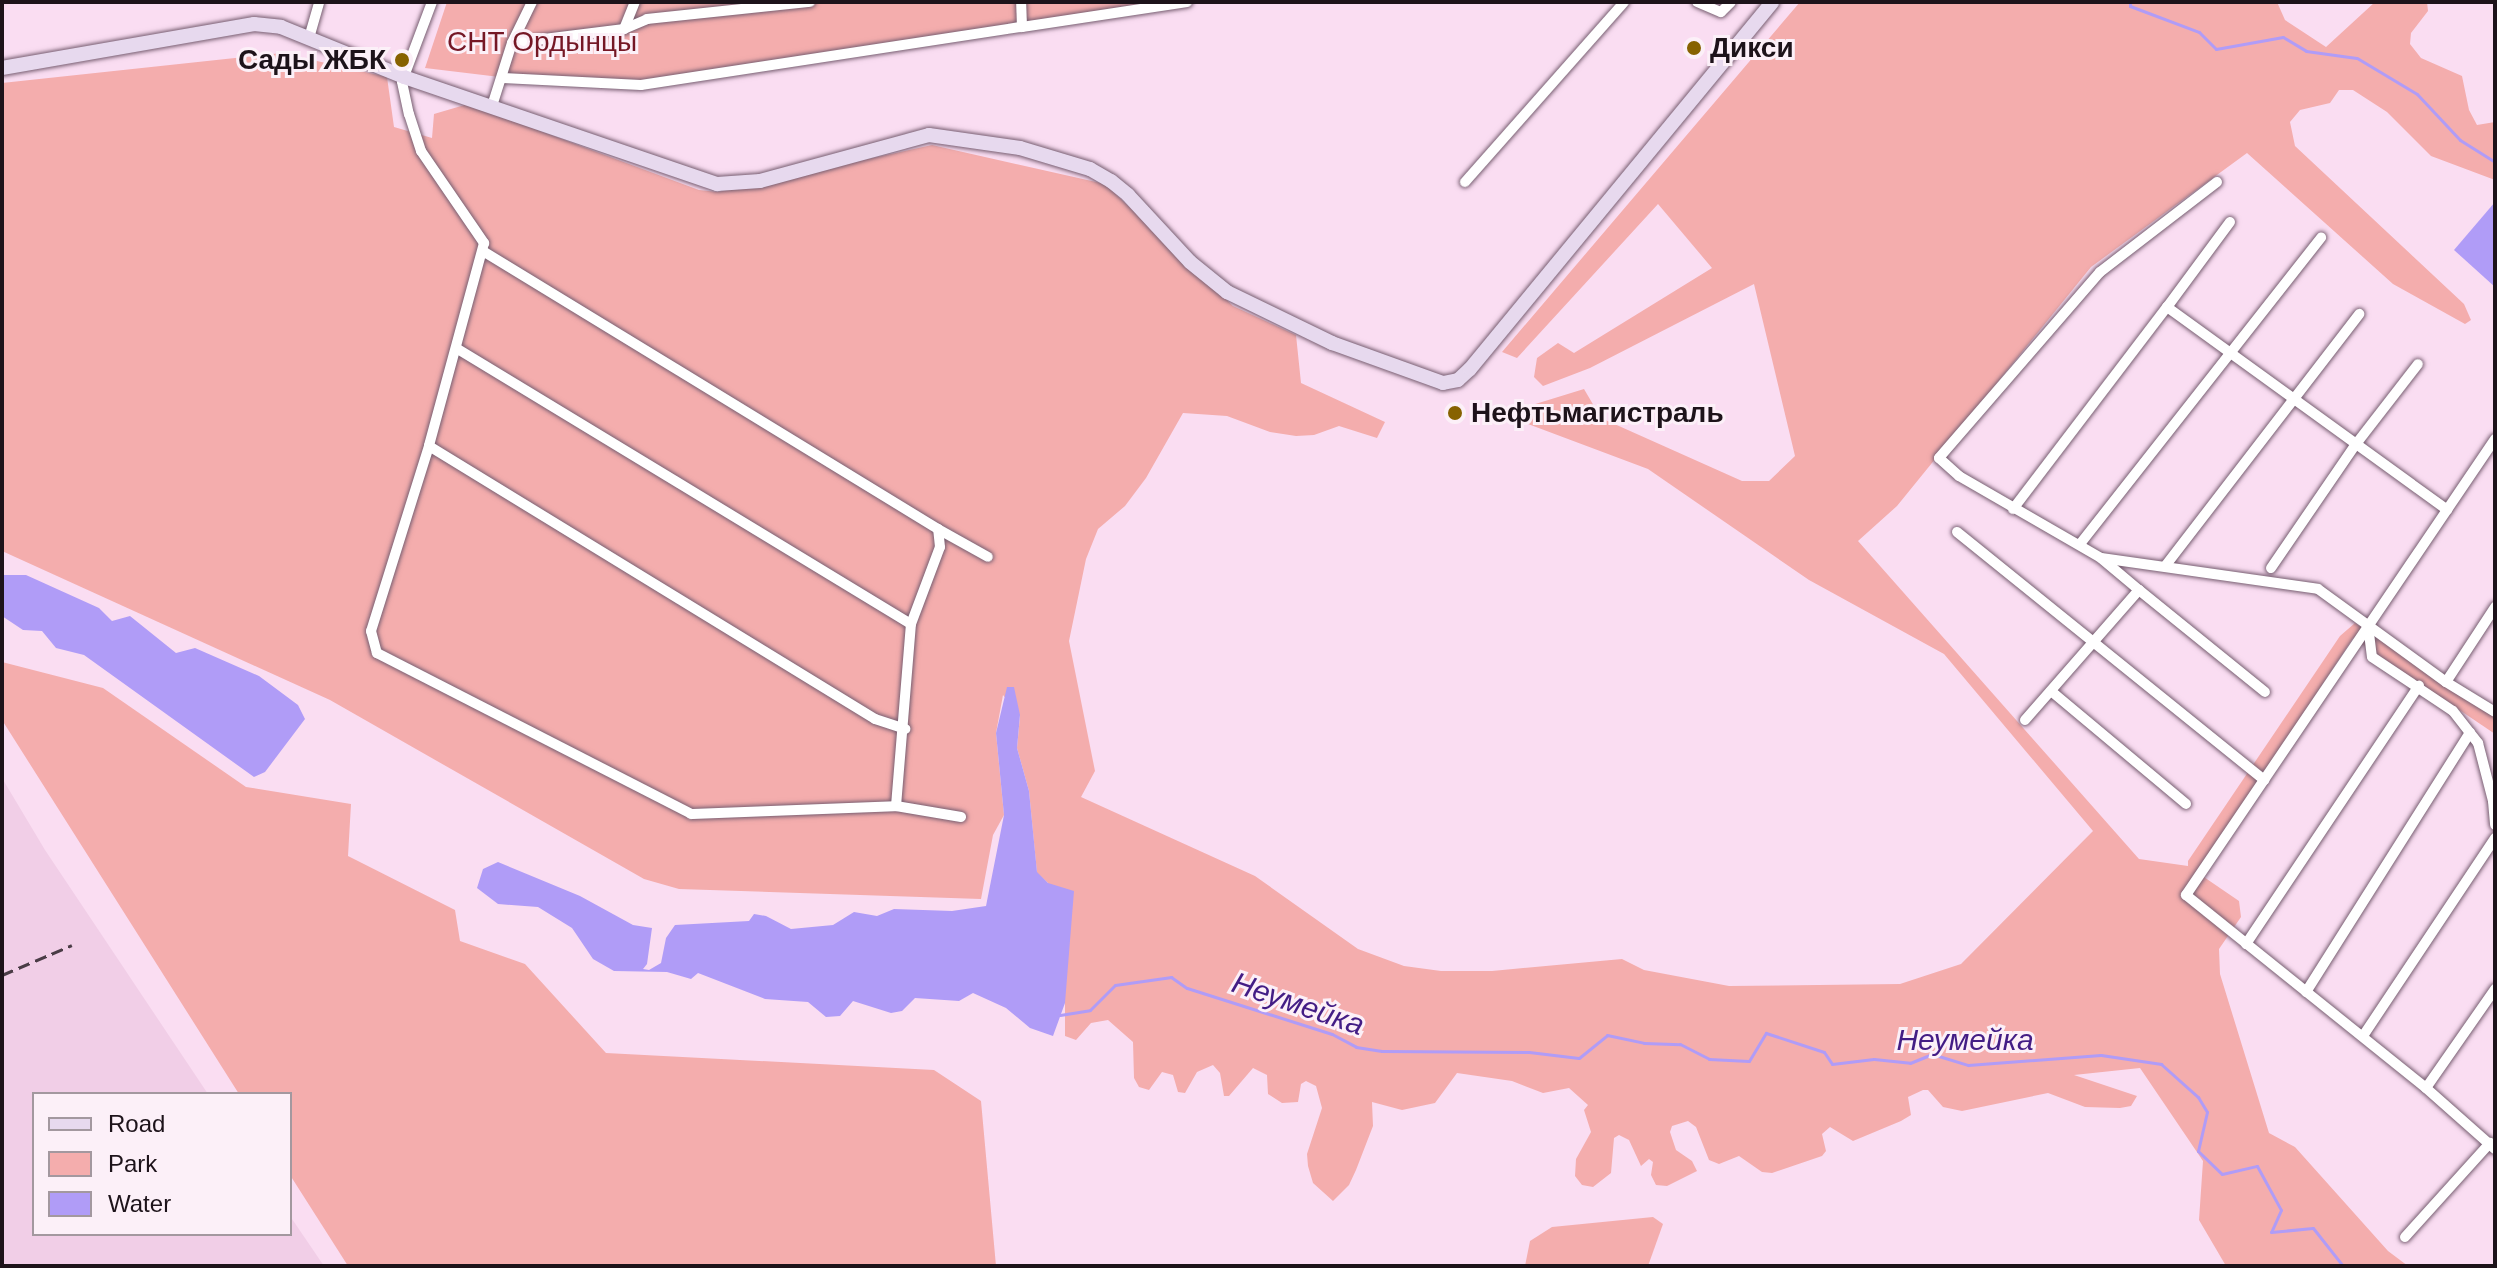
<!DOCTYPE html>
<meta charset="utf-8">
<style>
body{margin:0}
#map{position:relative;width:2497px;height:1268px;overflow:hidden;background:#faddf2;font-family:Helvetica,sans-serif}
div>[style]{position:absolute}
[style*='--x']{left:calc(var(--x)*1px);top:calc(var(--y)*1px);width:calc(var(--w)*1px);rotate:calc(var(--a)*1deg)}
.built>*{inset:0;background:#f1cee7}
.green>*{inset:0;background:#f4adad}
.water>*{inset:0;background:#b09cf7}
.stream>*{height:3px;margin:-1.5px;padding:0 1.5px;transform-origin:1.5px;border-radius:1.5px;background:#b09cf7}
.roads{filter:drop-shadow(0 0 2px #775e71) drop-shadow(0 0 2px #775e71)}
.street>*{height:10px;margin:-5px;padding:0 5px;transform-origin:5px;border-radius:5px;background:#fff}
.secondary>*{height:14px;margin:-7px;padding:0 7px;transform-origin:7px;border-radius:7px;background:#e7d9ee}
.rail>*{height:3px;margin-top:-1.5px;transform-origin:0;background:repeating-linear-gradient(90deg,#4a3c46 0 12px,transparent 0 18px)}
.dots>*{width:22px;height:22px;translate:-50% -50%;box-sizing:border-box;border:4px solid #fcf0f8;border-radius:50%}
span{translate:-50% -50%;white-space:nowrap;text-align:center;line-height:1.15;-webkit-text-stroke:6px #fcf0f8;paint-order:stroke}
.park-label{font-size:28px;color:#751725}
.poi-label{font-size:28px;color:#1d131a;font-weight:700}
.left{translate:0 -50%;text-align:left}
.right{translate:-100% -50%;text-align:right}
.water-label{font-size:30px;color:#431d85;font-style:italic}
.frame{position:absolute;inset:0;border:4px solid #1d131a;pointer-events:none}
.legend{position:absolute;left:32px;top:1092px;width:260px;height:144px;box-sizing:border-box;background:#fcf0f8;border:2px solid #a3989f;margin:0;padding:10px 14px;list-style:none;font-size:24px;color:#1d131a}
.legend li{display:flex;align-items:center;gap:16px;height:40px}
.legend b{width:40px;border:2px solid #a3989f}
</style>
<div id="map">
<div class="built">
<i style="clip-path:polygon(2px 778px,45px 850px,208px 1094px,34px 1094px,34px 1234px,290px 1234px,290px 1216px,324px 1266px,2px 1266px)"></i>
</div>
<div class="green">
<i style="clip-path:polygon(447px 2px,1152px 2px,663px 80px,550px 83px,425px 68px)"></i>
<i style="clip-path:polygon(1800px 2px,2277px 2px,2285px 20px,2326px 47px,2375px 2px,2427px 2px,2428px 11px,2411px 33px,2410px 44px,2421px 58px,2462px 76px,2469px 110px,2477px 125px,2495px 122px,2495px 180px,2431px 156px,2387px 112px,2353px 90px,2339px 90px,2330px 103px,2300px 110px,2290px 122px,2295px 146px,2464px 304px,2471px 320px,2465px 324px,2393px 284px,2247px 153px,2091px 267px,1897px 506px,1858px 541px,2139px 859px,2188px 866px,2188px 861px,2340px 636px,2355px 623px,2495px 712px,2495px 734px,2353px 638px,2198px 873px,2239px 901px,2241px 917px,2219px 949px,2220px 974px,2269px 1133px,2295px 1147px,2388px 1251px,2408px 1266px,2226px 1266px,2199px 1220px,2203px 1161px,2140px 1068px,2074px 1075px,2137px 1096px,2131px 1106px,2120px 1108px,2085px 1107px,2048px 1093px,1962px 1111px,1943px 1107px,1928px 1090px,1923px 1090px,1908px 1097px,1911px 1115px,1901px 1121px,1853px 1141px,1830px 1127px,1822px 1134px,1826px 1151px,1822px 1156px,1772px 1173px,1762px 1172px,1739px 1156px,1719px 1164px,1709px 1160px,1696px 1127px,1688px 1121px,1672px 1126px,1670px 1132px,1676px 1150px,1692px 1161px,1697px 1171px,1667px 1186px,1656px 1185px,1651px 1175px,1653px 1162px,1649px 1159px,1641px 1166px,1629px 1140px,1619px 1135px,1614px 1138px,1611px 1173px,1593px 1187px,1582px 1185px,1575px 1176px,1576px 1159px,1591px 1132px,1584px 1110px,1588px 1105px,1569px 1088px,1543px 1093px,1512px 1081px,1457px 1073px,1435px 1103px,1402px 1110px,1372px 1102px,1373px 1126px,1356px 1170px,1349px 1185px,1333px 1201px,1313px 1183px,1308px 1166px,1307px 1154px,1322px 1108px,1316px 1086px,1306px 1081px,1301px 1084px,1298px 1102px,1282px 1103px,1268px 1094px,1267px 1075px,1253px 1068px,1229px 1096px,1224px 1096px,1220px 1073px,1213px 1065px,1197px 1072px,1185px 1093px,1178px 1092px,1173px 1075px,1162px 1072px,1149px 1090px,1139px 1087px,1134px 1078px,1133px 1042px,1108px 1020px,1091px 1023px,1076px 1040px,1065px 1036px,1065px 1003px,1048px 883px,1037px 873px,1029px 791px,1017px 748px,1020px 716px,1003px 695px,996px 733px,1004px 815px,993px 835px,981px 899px,679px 889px,644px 879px,330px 700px,2px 551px,2px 83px,282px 53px,387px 77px,394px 127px,432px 138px,434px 114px,468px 104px,699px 190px,718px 192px,932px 145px,1105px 184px,1233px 306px,1296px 335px,1301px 383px,1385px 422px,1377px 438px,1339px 426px,1314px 435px,1296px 436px,1270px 432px,1227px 416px,1183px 413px,1146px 478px,1125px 506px,1098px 529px,1086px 559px,1069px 641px,1095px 771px,1081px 797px,1255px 876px,1358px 949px,1404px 966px,1441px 971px,1492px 971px,1622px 959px,1644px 970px,1729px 986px,1900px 984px,1961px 964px,2093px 831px,1944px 654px,1809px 580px,1648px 469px,1528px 424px,1522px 408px,1584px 389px,1601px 418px,1742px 481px,1769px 481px,1795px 456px,1754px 284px,1590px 368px,1543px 386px,1534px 377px,1537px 358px,1558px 343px,1574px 353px,1712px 268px,1658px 204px,1517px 358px,1502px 352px)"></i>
<i style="clip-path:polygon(2px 662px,103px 688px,246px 787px,351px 804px,348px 856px,455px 910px,460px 941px,525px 964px,606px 1053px,934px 1070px,981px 1101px,996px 1266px,348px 1266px,290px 1175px,290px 1094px,239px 1094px,2px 720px)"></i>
<i style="clip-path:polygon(1653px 1217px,1663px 1224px,1648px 1266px,1525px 1266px,1530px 1241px,1552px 1227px)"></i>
</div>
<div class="water">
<i style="clip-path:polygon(2495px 202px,2495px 287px,2454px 250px)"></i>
<i style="clip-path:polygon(2px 575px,26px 575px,99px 608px,112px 621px,130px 616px,176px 653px,195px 648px,259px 676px,298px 705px,305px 719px,265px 772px,254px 777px,84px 655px,56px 648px,42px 631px,23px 630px,2px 616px)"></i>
<i style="clip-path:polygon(1007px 687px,1014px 687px,1020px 715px,1017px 748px,1029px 791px,1037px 872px,1048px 883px,1074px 891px,1065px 1003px,1053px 1036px,1030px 1028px,1006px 1008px,973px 993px,959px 1001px,915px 998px,902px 1011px,891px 1013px,853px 1001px,840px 1016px,826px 1017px,808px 1002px,765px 999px,698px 973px,691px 979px,667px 972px,614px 971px,593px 959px,572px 928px,538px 907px,498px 904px,477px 888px,483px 869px,498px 862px,580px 896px,633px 925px,652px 928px,647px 964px,643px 969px,649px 970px,661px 963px,666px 938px,675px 925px,749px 921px,754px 914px,766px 916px,791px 929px,833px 925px,854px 912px,877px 916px,894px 909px,952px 911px,986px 906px,1004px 815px,996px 733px)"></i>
</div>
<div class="stream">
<i style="--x:2130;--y:2;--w:4;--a:90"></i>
<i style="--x:2130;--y:6;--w:74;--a:20.6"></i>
<i style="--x:2199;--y:32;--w:24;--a:45"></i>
<i style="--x:2216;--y:49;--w:68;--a:-10.2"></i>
<i style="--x:2283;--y:37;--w:27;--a:31"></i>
<i style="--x:2306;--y:51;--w:51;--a:7.8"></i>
<i style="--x:2357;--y:58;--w:70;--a:31"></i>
<i style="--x:2417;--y:94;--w:63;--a:46.9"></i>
<i style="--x:2460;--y:140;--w:41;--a:32.2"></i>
<i style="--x:1060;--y:1015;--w:30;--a:-9"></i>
<i style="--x:1090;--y:1010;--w:35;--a:-45"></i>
<i style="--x:1115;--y:985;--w:57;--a:-8.1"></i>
<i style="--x:1171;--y:977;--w:19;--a:35"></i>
<i style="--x:1187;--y:988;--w:152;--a:17.6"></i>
<i style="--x:1332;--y:1034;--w:27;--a:28"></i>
<i style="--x:1356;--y:1047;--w:26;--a:9"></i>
<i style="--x:1382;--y:1051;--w:147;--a:0.4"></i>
<i style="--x:1529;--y:1052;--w:50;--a:6.8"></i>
<i style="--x:1579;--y:1058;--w:36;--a:-39"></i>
<i style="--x:1607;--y:1035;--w:38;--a:12"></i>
<i style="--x:1644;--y:1043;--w:36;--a:2"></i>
<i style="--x:1680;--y:1044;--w:33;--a:27"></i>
<i style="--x:1709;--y:1059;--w:40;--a:2.9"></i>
<i style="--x:1749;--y:1061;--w:33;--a:-59"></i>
<i style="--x:1766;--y:1033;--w:61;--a:18.1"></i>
<i style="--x:1824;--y:1052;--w:14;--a:56"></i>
<i style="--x:1832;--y:1064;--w:42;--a:-6.8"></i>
<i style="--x:1874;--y:1059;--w:36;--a:6"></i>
<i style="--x:1910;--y:1063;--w:24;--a:-22"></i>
<i style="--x:1932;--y:1054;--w:38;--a:17"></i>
<i style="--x:1968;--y:1065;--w:133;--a:-4.3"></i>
<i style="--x:2101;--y:1055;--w:61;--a:8.5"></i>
<i style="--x:2161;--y:1064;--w:50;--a:41.7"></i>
<i style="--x:2198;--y:1097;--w:17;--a:59"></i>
<i style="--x:2207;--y:1112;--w:40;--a:103"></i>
<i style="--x:2198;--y:1151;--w:33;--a:44"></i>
<i style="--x:2222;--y:1174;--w:36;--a:-13"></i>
<i style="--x:2257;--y:1166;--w:50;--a:61.4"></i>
<i style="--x:2281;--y:1210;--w:24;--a:114"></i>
<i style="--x:2271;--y:1232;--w:42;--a:-5.4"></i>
<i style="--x:2313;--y:1228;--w:48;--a:51.7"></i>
</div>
<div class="roads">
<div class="street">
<i style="--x:432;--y:2;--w:85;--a:110.6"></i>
<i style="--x:402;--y:82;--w:33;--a:78"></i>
<i style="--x:409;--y:114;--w:39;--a:72"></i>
<i style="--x:421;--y:151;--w:112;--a:55.6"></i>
<i style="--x:484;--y:243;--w:210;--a:105.2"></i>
<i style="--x:429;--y:446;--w:194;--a:107.4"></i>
<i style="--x:371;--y:631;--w:23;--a:75"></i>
<i style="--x:377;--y:653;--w:353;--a:27.1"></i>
<i style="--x:691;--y:814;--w:205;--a:-2.2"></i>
<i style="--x:896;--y:806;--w:183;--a:-85.3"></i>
<i style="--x:911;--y:624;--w:82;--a:-69.4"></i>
<i style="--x:940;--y:547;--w:18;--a:-96"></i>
<i style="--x:938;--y:529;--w:533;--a:-148.58"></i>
<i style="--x:1697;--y:2;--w:26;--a:23"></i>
<i style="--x:1721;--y:12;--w:14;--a:-45"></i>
<i style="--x:1022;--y:27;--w:167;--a:-8.6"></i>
<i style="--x:624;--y:29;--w:29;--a:-68"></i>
<i style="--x:309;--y:38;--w:37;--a:-74"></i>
<i style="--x:512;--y:43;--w:46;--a:-64"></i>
<i style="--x:503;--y:78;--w:138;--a:2.9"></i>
<i style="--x:641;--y:85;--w:385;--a:-8.7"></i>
<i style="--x:1022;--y:27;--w:25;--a:-92"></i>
<i style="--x:492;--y:106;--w:66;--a:-72.4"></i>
<i style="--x:512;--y:43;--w:113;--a:-7.1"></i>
<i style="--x:624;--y:29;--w:25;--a:-23"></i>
<i style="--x:647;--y:19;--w:164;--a:-6"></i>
<i style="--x:1465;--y:182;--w:240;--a:-48.5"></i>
<i style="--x:2217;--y:182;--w:148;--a:142.4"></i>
<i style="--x:2100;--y:272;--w:246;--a:130.9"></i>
<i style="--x:1939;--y:458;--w:27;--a:42"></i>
<i style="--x:1959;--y:476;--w:164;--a:30"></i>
<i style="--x:2101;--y:558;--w:219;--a:8.1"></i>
<i style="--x:2318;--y:589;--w:158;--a:36"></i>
<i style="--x:2446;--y:682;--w:57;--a:31.5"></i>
<i style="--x:2230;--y:222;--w:106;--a:126.5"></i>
<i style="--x:2167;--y:307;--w:346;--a:35.9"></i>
<i style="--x:456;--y:348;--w:532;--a:31.24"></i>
<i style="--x:2495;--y:439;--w:551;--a:124.12"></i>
<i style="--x:2186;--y:895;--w:308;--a:38.8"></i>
<i style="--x:2426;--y:1088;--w:92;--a:41.5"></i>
<i style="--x:429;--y:446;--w:523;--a:31.47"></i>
<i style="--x:875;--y:719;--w:32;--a:18"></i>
<i style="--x:2013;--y:509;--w:254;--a:-52.7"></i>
<i style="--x:938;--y:529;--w:57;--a:29.2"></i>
<i style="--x:1957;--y:532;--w:395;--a:38.9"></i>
<i style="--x:2080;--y:544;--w:390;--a:-51.8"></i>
<i style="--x:2166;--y:565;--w:317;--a:-52.4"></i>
<i style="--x:2271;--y:568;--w:150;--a:-55.6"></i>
<i style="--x:2356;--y:444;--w:101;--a:-52.2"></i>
<i style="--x:2139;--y:590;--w:162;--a:39"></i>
<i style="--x:2368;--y:625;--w:32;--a:83"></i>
<i style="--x:2372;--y:657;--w:97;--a:33.7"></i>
<i style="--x:2453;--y:711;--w:41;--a:52"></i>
<i style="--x:2478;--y:743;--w:60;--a:75.5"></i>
<i style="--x:2493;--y:801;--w:24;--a:85"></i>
<i style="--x:2446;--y:682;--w:90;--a:-56.8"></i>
<i style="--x:2051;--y:691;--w:176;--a:39.9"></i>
<i style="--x:2025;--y:720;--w:173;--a:-48.8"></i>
<i style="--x:2139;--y:590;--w:48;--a:-140"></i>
<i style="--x:896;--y:806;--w:66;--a:9.6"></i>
<i style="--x:2246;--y:944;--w:311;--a:-56.2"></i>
<i style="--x:2306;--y:992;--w:307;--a:-57.7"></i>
<i style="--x:2363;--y:1036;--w:238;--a:-56.3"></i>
<i style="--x:2426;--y:1088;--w:121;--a:-55.1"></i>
<i style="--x:2405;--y:1237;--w:127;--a:-47.9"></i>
</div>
<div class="secondary">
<i style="--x:2;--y:68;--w:256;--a:-9.9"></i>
<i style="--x:254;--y:24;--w:27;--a:6"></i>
<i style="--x:281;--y:27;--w:133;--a:22.1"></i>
<i style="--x:404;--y:77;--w:331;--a:18.9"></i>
<i style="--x:717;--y:184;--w:43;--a:-4"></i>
<i style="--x:760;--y:181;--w:175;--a:-15.2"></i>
<i style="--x:929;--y:135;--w:92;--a:8.1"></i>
<i style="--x:1020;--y:148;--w:73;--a:16.7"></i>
<i style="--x:1090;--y:169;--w:24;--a:30"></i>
<i style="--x:1111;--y:181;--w:22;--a:39"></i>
<i style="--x:1128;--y:195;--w:91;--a:47.2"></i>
<i style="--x:1190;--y:262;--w:48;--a:39"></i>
<i style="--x:1227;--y:292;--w:117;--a:25.9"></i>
<i style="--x:1332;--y:343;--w:118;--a:19.8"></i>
<i style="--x:1443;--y:383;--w:15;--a:-11"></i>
<i style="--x:1458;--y:380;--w:16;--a:-43"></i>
<i style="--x:1470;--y:369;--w:475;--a:-50.5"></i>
</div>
</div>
<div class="rail">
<i style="--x:2;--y:975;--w:76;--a:-23.2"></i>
</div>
<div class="dots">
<i style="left:1694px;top:48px;background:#876200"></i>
<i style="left:402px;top:60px;background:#876200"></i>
<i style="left:1455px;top:413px;background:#876200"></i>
</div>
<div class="park-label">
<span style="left:542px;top:42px">СНТ Ордынцы</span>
</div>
<div class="poi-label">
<span class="left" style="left:1710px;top:48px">Дикси</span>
<span class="right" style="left:386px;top:60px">Сады ЖБК</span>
<span class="left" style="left:1471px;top:413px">Нефтьмагистраль</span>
</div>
<div class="water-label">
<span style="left:1298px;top:1004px;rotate:19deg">Неумейка</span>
<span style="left:1965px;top:1040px">Неумейка</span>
</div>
<div class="frame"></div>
<ul class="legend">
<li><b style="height:10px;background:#e7d9ee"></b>Road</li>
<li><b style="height:22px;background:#f4adad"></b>Park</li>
<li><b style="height:22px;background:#b09cf7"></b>Water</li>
</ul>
</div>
